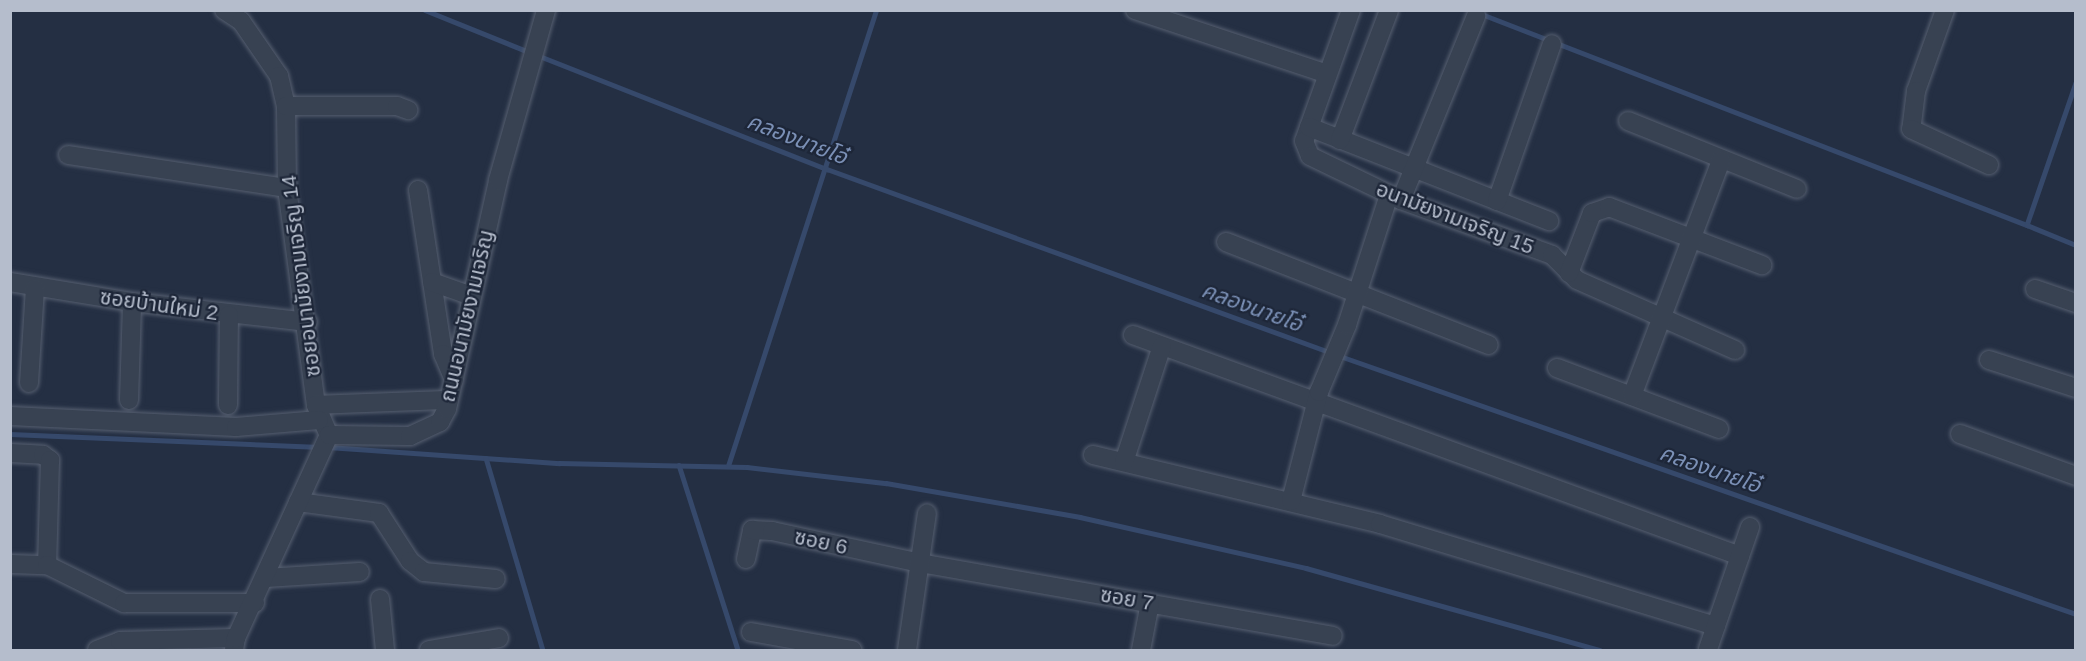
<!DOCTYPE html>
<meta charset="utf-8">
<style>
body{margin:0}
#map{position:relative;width:2086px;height:661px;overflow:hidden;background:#242f43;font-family:Helvetica,"Noto Sans Thai",sans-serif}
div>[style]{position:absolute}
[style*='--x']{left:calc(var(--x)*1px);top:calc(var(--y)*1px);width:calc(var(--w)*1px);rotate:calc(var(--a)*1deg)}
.stream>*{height:4.5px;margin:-2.25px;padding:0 2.25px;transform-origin:2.25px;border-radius:2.25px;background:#36496b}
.roads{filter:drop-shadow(0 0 2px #565f70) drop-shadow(0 0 2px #565f70)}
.minor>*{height:18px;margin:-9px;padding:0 9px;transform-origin:9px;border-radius:9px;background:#384252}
span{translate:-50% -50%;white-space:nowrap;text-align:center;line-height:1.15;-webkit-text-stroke:4.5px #1d2638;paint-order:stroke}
.street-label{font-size:21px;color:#b5bdcc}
.water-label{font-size:22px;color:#7b90b6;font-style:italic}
.frame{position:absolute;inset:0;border:12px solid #b5bdcc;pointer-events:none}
</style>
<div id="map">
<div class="stream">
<i style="--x:425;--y:10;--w:112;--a:22"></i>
<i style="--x:1479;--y:13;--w:588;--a:21.15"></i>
<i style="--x:537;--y:55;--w:312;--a:21.5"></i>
<i style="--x:827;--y:169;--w:537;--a:20.02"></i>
<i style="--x:2076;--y:83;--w:150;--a:109"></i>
<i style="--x:2027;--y:225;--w:53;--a:22.2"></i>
<i style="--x:1340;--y:356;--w:780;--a:19.32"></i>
<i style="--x:10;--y:434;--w:310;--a:2.4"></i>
<i style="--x:328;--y:447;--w:232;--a:4"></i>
<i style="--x:559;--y:463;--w:188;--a:1.2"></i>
<i style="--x:747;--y:467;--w:140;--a:6.6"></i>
<i style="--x:886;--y:483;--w:197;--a:9.9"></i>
<i style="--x:1080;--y:517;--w:232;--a:12.7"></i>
<i style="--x:1306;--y:568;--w:305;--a:15.6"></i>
<i style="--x:486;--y:458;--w:200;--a:73.5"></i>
<i style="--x:679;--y:465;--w:194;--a:72.3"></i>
<i style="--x:728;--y:466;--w:479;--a:-72"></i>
</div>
<div class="roads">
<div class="minor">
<i style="--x:224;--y:10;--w:20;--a:33"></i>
<i style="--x:241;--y:21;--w:67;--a:55.4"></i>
<i style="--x:279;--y:76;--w:31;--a:77"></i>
<i style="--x:286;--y:106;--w:82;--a:89.3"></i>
<i style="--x:287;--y:188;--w:219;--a:82.4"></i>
<i style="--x:316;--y:405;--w:33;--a:67"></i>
<i style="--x:1135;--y:10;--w:202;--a:18.4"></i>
<i style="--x:1351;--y:10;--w:139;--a:109.7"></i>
<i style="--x:1304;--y:141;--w:16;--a:68"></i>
<i style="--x:1310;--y:156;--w:101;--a:25.8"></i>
<i style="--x:1401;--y:200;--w:161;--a:20"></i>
<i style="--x:1552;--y:255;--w:35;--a:45"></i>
<i style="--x:1577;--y:280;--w:173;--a:23.9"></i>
<i style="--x:1945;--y:10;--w:86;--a:109.7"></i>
<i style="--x:1916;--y:91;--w:38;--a:97"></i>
<i style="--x:1911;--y:129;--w:86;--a:24.8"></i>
<i style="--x:286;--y:106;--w:111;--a:0"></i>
<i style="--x:397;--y:106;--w:12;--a:20"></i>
<i style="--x:1628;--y:121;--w:182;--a:21.9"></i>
<i style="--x:1309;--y:127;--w:258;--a:21.4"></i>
<i style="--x:1340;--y:140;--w:139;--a:-69.3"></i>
<i style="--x:68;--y:155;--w:221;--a:8.6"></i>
<i style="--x:418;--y:190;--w:166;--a:81.3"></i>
<i style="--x:443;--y:354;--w:28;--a:67"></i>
<i style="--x:1401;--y:200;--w:199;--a:-67.8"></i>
<i style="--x:1497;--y:201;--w:166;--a:-70.7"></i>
<i style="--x:1226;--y:242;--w:282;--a:21.4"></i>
<i style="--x:1569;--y:273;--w:64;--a:-69"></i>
<i style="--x:1592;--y:213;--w:18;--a:-19"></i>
<i style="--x:1609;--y:207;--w:164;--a:20.8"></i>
<i style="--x:10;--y:282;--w:124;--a:9.3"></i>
<i style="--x:132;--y:302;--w:177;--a:6.5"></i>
<i style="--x:432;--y:282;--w:42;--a:19.3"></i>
<i style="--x:2035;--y:289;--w:43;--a:18.9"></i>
<i style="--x:1133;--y:335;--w:646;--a:20.01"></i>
<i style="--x:1989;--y:360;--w:91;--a:17.8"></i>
<i style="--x:1557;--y:368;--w:173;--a:20.6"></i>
<i style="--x:29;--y:383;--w:95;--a:-86.4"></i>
<i style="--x:1632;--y:396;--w:252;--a:-69.3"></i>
<i style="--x:129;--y:400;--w:98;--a:-88.2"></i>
<i style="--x:228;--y:405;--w:90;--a:-89.4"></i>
<i style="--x:316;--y:405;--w:133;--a:-2.2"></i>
<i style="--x:10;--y:416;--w:226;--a:2.8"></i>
<i style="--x:236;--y:427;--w:83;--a:-4.8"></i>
<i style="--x:1960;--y:434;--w:123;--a:19.9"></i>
<i style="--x:10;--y:453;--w:33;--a:3"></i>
<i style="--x:43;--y:455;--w:9;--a:36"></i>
<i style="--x:50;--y:460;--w:105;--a:91.6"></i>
<i style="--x:1093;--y:455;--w:295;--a:13.5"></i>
<i style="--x:1380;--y:524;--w:351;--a:16.9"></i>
<i style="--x:1124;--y:462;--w:122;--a:-71.9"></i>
<i style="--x:1291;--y:501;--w:113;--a:-75.6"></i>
<i style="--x:1319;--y:392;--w:73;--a:-67.3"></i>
<i style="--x:1347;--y:325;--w:137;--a:-72.1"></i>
<i style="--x:298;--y:502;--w:82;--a:7.7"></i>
<i style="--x:379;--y:513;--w:57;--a:57.1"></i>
<i style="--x:410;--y:561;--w:18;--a:38"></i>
<i style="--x:424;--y:572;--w:72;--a:5.6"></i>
<i style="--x:746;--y:559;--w:30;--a:-78"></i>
<i style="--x:752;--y:530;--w:20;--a:3"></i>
<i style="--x:772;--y:531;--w:151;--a:12.2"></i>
<i style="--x:920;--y:563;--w:419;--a:10"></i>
<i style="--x:10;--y:564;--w:37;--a:2"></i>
<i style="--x:47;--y:565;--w:86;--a:26.3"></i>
<i style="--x:124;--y:603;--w:131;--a:0"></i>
<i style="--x:266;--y:578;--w:94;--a:-3.7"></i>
<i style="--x:380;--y:599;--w:51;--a:84.4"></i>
<i style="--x:751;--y:632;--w:103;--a:10.1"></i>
<i style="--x:1708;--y:649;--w:129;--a:-71"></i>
<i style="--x:97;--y:650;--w:25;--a:-21"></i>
<i style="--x:120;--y:641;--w:116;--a:-1.5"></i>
<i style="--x:234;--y:650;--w:12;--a:-81"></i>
<i style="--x:236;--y:638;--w:223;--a:-65.4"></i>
<i style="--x:329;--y:435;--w:81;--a:0.7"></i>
<i style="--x:410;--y:436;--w:33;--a:-25"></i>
<i style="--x:440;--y:422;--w:15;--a:-62"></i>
<i style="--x:447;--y:409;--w:235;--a:-77.4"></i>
<i style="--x:498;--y:180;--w:177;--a:-74.2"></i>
<i style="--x:429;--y:650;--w:71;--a:-9.7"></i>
<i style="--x:907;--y:650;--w:138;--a:-81.7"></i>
<i style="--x:1141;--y:650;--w:48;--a:-79.2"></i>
</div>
</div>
<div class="street-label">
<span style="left:1455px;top:218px;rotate:21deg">อนามัยงามเจริญ 15</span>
<span style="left:301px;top:276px;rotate:-97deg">ซอยอนามัยงามเจริญ 14</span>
<span style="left:159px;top:305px;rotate:8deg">ซอยบ้านใหม่ 2</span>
<span style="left:467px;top:316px;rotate:-77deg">ถนนอนามัยงามเจริญ</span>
<span style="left:821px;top:542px;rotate:12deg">ซอย 6</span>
<span style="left:1127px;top:599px;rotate:10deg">ซอย 7</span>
</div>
<div class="water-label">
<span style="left:797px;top:139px;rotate:21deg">คลองนายโอ๋</span>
<span style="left:1252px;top:307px;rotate:20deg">คลองนายโอ๋</span>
<span style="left:1710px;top:469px;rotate:19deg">คลองนายโอ๋</span>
</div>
<div class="frame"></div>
</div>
